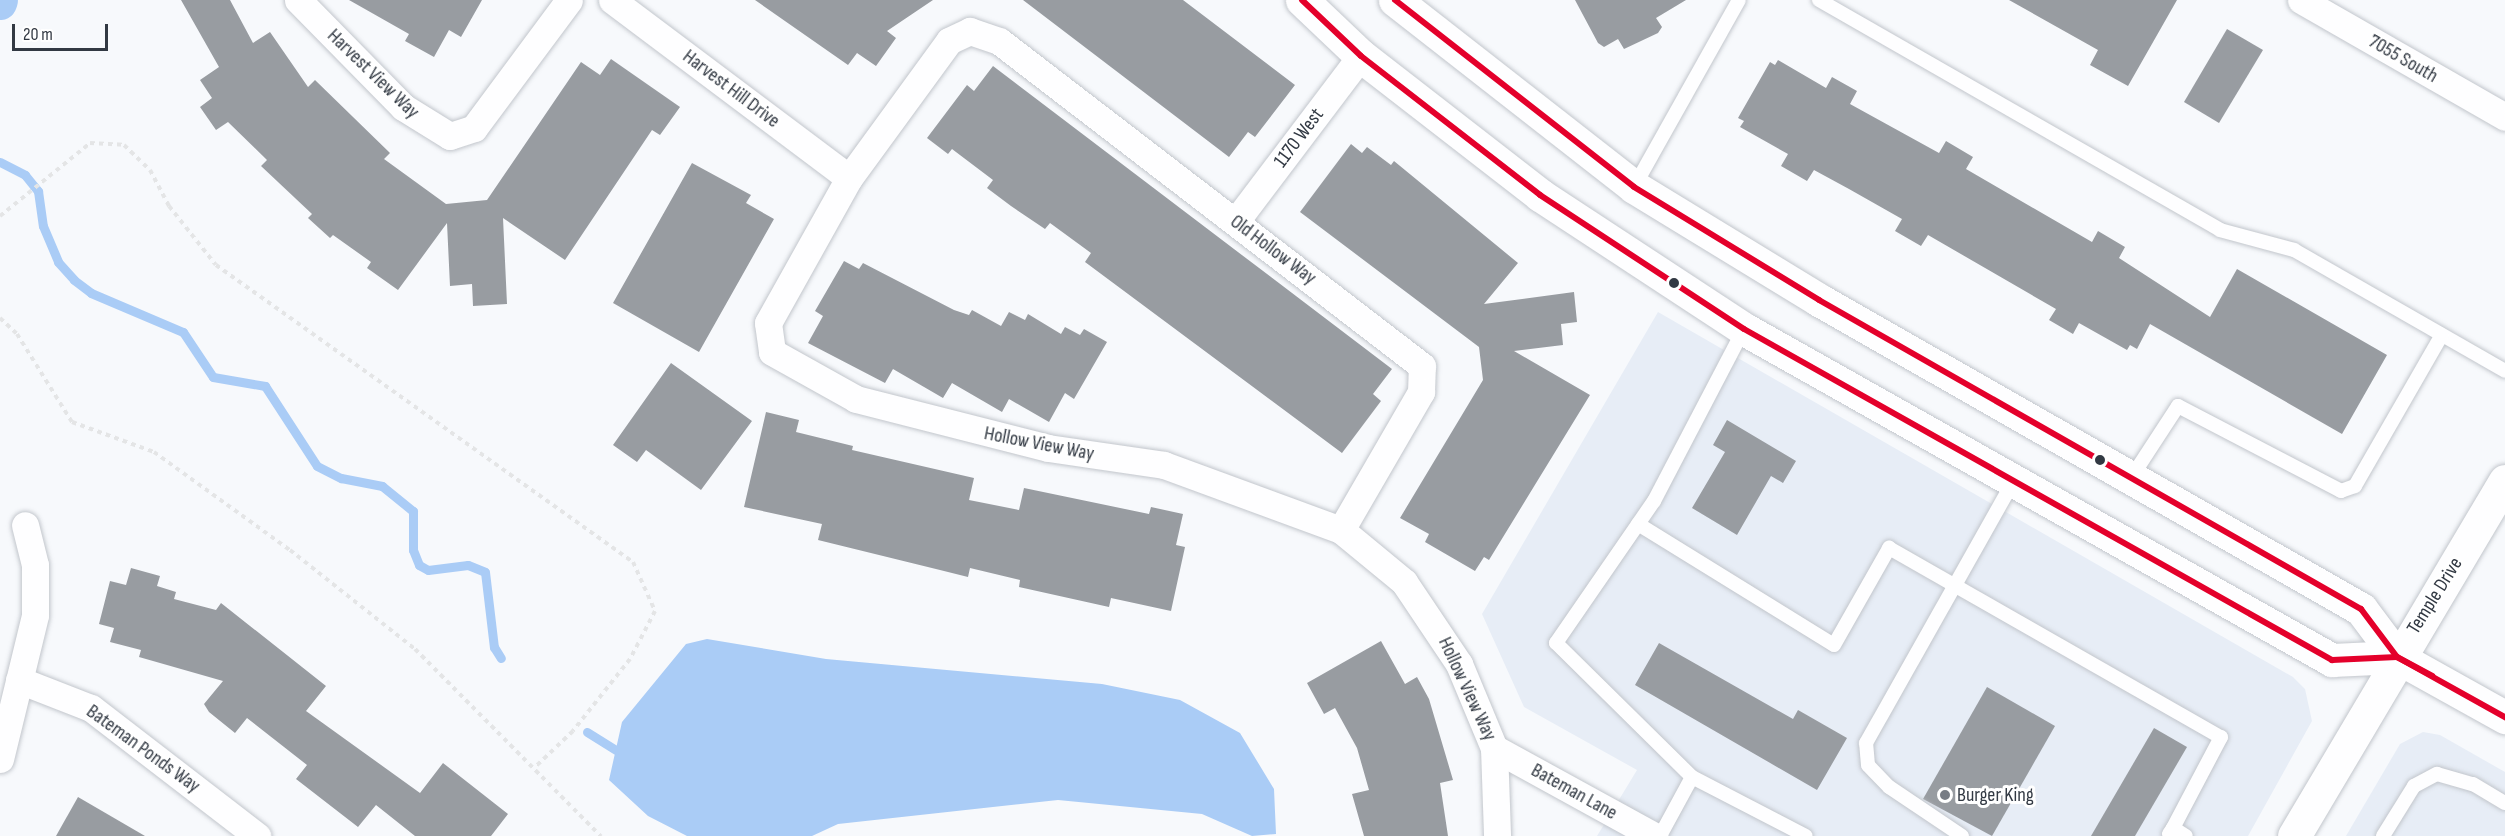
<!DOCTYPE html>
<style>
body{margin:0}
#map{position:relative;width:2505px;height:836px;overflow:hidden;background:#f7f9fc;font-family:"Sofia Sans Condensed",sans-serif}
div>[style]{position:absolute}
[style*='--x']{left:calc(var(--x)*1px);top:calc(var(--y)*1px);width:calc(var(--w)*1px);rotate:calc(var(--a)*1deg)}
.built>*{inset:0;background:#e7edf6}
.water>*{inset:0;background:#aaccf6}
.stream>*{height:9px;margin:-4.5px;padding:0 4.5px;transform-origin:4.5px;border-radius:4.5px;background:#aaccf6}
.canal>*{height:33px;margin:-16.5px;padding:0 16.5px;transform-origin:16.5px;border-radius:16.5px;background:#aaccf6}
.building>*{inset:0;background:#989ca1}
.path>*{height:4px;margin-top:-2px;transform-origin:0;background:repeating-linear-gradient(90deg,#e4e5e6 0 4.5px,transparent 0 9px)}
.roads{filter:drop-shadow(0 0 2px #c2c6cc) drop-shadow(0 0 2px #c2c6cc)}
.lane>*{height:14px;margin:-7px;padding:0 7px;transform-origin:7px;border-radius:7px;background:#fefeff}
.street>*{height:27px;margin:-13.5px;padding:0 13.5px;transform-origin:13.5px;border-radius:13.5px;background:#fefeff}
.secondary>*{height:33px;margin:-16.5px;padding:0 16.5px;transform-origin:16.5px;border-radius:16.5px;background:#fefeff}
.primary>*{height:33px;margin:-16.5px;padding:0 16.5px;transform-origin:16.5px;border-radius:16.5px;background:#fefeff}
.bus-1>*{height:6px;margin:-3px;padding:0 3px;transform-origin:3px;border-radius:3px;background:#e4002b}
.dots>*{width:16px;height:16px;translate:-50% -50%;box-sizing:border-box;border:3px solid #fff;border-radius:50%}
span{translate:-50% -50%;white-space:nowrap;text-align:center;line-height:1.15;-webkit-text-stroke:6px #fff;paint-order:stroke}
.street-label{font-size:20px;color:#323943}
.poi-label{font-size:20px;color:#323943}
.left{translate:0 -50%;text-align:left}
.scale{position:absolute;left:12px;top:24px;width:96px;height:27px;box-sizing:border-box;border:3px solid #323943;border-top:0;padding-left:8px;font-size:18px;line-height:21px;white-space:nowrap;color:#323943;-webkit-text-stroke:4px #fff;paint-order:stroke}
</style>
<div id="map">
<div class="built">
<i style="clip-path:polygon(1658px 312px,2293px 677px,2305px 689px,2312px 721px,2248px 836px,1597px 836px,1637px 770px,1524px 707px,1482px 614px)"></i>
<i style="clip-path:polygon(2423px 732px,2440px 735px,2505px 772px,2505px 836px,2346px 836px,2400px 744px)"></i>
</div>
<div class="water">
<i style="clip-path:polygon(707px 639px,826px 659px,1102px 684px,1180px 700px,1240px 733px,1274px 789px,1276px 834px,1252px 836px,1202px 814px,1058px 800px,838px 824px,812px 836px,687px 836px,648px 816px,609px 780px,622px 722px,686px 644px)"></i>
</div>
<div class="stream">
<i style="--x:0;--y:162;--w:28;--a:27"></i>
<i style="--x:25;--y:175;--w:21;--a:51"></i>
<i style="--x:38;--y:191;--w:35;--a:82"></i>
<i style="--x:43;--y:226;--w:39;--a:67"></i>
<i style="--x:58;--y:262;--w:24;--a:48"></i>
<i style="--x:74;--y:280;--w:21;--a:37"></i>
<i style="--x:91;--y:293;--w:100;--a:23"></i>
<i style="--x:183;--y:332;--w:54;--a:56.3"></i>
<i style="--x:213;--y:377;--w:53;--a:9.8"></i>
<i style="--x:265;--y:386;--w:95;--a:57"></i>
<i style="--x:317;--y:466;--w:27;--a:27"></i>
<i style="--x:341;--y:478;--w:42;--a:11"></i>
<i style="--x:382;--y:486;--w:40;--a:39"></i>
<i style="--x:413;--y:511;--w:39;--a:90"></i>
<i style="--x:413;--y:550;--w:16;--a:68"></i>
<i style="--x:419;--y:565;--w:10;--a:29"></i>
<i style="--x:428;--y:570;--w:40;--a:-7.1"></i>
<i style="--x:468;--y:565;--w:18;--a:22"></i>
<i style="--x:485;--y:572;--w:76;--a:83.2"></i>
<i style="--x:494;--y:647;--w:13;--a:58"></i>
<i style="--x:587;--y:732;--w:34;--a:32"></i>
</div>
<div class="canal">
<i style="--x:0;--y:3;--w:3;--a:-72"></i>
</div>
<div class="building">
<i style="clip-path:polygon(181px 0,230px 0,253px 43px,270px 32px,308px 87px,315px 80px,390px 153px,384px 159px,446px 204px,487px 200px,581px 62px,600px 75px,611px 59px,680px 107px,660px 135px,652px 130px,565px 260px,503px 218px,507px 304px,473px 306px,472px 284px,450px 286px,447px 223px,398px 290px,367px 268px,371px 262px,333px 235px,330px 238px,308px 218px,312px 214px,261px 166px,267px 160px,228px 122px,216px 130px,200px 107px,212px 98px,200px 80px,219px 67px)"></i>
<i style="clip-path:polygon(349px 0,482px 0,461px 37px,449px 30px,434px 57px,405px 41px,409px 34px)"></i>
<i style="clip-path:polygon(755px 0,933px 0,887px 31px,896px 38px,876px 66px,857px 53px,848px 65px)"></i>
<i style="clip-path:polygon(1023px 0,1183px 0,1295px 85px,1255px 137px,1248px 132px,1229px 157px)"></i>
<i style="clip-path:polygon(1575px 0,1686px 0,1656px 18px,1662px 27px,1658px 33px,1624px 49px,1618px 39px,1604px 47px,1598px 43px)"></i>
<i style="clip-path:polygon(2009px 0,2177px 0,2128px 86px,2090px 65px,2098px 50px)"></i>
<i style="clip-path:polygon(2227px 29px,2263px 50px,2219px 123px,2184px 102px)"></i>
<i style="clip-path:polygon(1778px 60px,1826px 88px,1832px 77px,1857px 91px,1850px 104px,1939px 153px,1946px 141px,1973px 157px,1966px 169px,2092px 242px,2098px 231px,2125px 247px,2119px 258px,2210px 317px,2237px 269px,2387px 355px,2342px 434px,2150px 324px,2137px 349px,2130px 345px,2127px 350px,2079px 323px,2073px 334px,2049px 320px,2056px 309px,1928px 235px,1921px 246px,1895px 231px,1902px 219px,1849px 189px,1814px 170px,1807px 181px,1781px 166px,1788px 154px,1740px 127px,1744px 121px,1738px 118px,1770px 62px,1775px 65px)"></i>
<i style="clip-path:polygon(993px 66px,1392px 369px,1373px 394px,1381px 401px,1342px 453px,1085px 262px,1091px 253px,1050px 223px,1045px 229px,1011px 206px,987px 188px,993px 180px,952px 149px,948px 154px,927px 138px,967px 85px,974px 91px)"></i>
<i style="clip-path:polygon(1351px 144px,1362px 153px,1367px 147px,1391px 165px,1394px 161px,1518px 263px,1484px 304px,1574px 292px,1577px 322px,1561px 324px,1563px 345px,1514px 351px,1590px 395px,1489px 560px,1484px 557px,1475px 571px,1425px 542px,1429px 534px,1400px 518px,1483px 380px,1479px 347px,1300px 212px)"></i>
<i style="clip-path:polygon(692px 163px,751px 195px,746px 203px,774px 219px,699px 352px,613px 303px)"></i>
<i style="clip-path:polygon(844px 261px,859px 269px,863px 263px,954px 310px,969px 315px,972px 310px,1001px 326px,1009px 312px,1025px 320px,1028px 314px,1061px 334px,1065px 327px,1080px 335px,1084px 329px,1107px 342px,1074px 399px,1065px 393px,1049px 422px,1009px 399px,1002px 412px,952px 383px,943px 398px,893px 369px,885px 383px,808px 343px,823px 316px,815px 311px)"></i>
<i style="clip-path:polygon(671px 363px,752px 421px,701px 490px,646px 450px,637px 462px,613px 445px)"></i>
<i style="clip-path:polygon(766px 412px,799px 420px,796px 432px,853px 446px,852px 450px,974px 478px,969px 500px,1019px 510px,1024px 488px,1149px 514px,1151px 507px,1183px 514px,1176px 545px,1185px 547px,1171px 611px,1111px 598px,1109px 607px,1019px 587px,1020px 580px,970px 568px,968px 577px,940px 570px,818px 540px,822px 524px,744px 507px)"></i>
<i style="clip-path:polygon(1727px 420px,1796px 461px,1783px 483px,1771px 476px,1737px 535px,1692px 508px,1725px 452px,1713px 445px)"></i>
<i style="clip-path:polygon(131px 568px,160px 576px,157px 586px,176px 592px,174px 599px,216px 610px,221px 603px,326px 686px,306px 711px,420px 793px,443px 763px,508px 814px,491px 836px,415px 836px,376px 805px,358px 827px,296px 779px,307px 765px,247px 718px,235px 733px,209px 712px,204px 704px,223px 681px,139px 657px,141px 650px,110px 642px,114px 628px,99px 624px,110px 581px,126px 585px)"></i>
<i style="clip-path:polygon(1381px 641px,1405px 684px,1417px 677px,1429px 699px,1453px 780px,1440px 783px,1448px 836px,1364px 836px,1352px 794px,1369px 790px,1357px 748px,1335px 708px,1324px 714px,1307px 683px)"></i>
<i style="clip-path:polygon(1659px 643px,1793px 719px,1798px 710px,1847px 738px,1817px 790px,1635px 685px)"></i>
<i style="clip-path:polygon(1987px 687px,2055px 726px,1992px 836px,1923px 799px)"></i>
<i style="clip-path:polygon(2154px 728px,2187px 747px,2135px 836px,2091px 836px)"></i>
<i style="clip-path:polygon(78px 797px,145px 836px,56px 836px)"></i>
</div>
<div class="path">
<i style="--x:0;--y:216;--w:116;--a:-39"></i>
<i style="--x:90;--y:143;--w:34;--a:3"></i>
<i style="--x:124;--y:145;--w:36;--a:44"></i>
<i style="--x:150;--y:170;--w:41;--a:62.2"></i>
<i style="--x:169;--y:206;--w:75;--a:51.5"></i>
<i style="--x:216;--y:265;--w:512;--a:35.46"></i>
<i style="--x:633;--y:562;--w:54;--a:65.8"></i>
<i style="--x:655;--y:611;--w:54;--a:117.5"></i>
<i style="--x:630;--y:659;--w:92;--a:128.4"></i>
<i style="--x:573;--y:731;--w:54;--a:136.5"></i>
<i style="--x:0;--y:318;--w:23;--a:43"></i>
<i style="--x:17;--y:334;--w:104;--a:58"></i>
<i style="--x:72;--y:422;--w:87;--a:20.1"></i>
<i style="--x:154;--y:452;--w:168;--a:35.8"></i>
<i style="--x:290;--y:550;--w:159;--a:38.4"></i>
<i style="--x:415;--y:649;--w:264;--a:45.2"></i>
</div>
<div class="roads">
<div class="lane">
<i style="--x:1819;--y:0;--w:462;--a:29.8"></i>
<i style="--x:2220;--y:230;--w:77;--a:15.1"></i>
<i style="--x:2294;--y:250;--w:243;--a:29.8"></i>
<i style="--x:1634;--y:187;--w:214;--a:-60.7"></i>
<i style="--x:2131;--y:478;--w:86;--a:-56.9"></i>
<i style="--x:2178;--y:406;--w:184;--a:27.5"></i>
<i style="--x:2341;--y:491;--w:15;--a:-20"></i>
<i style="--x:2355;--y:486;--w:174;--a:-60.1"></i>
<i style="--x:1638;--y:524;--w:230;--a:31.7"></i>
<i style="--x:1834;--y:645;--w:112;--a:-60.4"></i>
<i style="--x:1889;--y:548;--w:382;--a:29.7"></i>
<i style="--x:2221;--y:737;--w:103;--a:117.8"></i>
<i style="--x:1692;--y:777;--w:191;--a:-135.4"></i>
<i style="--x:1556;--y:643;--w:173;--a:-55.4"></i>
<i style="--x:1654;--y:501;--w:194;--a:-62.4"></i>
<i style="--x:2169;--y:834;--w:7;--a:-56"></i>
<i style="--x:2173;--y:828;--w:15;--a:32"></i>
<i style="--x:1660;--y:836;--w:67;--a:-61.5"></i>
<i style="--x:1692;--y:777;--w:128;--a:27.4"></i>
<i style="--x:1962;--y:836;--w:88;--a:-146.1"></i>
<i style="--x:1889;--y:787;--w:30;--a:-134"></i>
<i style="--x:1868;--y:765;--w:22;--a:-95"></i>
<i style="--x:1866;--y:743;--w:300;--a:-60.6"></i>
<i style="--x:2383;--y:836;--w:59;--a:-58.2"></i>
<i style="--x:2414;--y:786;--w:26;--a:-28"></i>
<i style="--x:2437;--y:774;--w:37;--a:16"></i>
<i style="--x:2473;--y:784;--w:37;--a:31"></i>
</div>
<div class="street">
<i style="--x:298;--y:0;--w:150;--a:45.5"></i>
<i style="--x:403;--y:107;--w:55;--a:31.7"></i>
<i style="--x:450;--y:136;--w:25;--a:-18"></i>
<i style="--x:474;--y:128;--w:159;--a:-53.4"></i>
<i style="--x:612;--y:0;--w:296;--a:36.9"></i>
<i style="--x:2301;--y:0;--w:235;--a:29.8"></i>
<i style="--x:1236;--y:221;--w:207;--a:-52.9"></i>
<i style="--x:1341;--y:530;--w:160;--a:-59.9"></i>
<i style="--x:1421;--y:392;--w:26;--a:-88"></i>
<i style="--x:1422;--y:366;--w:533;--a:-142.46"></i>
<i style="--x:999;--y:41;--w:31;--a:-161"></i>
<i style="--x:970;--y:31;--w:23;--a:155"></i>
<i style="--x:949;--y:41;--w:170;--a:126.1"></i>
<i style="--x:849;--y:178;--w:166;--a:119.2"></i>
<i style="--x:768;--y:323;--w:29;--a:82"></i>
<i style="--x:772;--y:352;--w:96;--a:29.2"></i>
<i style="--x:856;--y:399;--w:198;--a:14.3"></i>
<i style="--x:1048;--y:448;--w:117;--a:8.3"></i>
<i style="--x:1164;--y:465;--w:189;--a:20.2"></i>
<i style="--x:1341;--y:530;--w:82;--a:39.5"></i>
<i style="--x:1404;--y:582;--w:99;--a:56.1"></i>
<i style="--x:1459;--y:664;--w:91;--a:67.4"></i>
<i style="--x:1494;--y:748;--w:88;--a:88"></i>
<i style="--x:19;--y:680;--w:77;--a:21.3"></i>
<i style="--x:91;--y:708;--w:210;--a:37.6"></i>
<i style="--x:1494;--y:748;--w:183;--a:28.8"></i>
<i style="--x:0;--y:759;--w:148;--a:-76.3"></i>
<i style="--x:35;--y:615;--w:50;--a:-90"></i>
<i style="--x:35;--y:565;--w:41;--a:-104"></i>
</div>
<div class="secondary">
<i style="--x:2294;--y:836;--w:413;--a:-59.3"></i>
</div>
<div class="primary">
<i style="--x:1302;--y:0;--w:81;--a:43.5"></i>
<i style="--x:1361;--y:56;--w:227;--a:37.8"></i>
<i style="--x:1540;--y:195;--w:244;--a:33.3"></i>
<i style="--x:1744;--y:329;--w:675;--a:29.38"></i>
<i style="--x:2332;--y:660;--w:65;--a:-2.6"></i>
<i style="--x:1395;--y:0;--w:303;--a:38"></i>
<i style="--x:1634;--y:187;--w:217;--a:31.4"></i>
<i style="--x:1819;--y:300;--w:624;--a:29.69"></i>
<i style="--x:2361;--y:609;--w:60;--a:53.1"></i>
<i style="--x:2397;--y:657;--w:124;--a:29.1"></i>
</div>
</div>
<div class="bus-1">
<i style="--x:1302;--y:0;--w:81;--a:43.5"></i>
<i style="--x:1361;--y:56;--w:227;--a:37.8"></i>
<i style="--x:1540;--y:195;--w:244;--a:33.3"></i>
<i style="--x:1744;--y:329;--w:675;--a:29.38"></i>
<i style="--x:2332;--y:660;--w:65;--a:-2.6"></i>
<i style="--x:2397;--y:657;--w:124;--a:29.1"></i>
<i style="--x:1395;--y:0;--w:303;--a:38"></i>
<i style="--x:1634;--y:187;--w:217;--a:31.4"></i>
<i style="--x:1819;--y:300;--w:624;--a:29.69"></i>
<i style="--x:2361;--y:609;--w:60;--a:53.1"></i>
<i style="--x:2397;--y:657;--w:40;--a:28"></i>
</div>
<div class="dots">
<i style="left:1674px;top:283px;background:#323943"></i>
<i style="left:2100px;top:460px;background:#323943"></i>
<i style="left:1945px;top:795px;background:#777c84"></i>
</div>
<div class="street-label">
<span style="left:2403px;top:59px;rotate:30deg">7055 South</span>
<span style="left:373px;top:74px;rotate:44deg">Harvest View Way</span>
<span style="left:731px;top:89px;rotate:37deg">Harvest Hill Drive</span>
<span style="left:1299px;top:138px;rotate:-53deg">1170 West</span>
<span style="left:1273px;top:250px;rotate:37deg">Old Hollow Way</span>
<span style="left:1039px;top:444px;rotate:11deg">Hollow View Way</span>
<span style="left:2435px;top:596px;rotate:-58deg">Temple Drive</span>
<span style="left:1467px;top:689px;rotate:65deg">Hollow View Way</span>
<span style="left:143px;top:749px;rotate:36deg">Bateman Ponds Way</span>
<span style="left:1574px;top:792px;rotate:29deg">Bateman Lane</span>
</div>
<div class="poi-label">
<span class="left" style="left:1957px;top:795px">Burger King</span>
</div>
<div class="scale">20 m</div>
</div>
